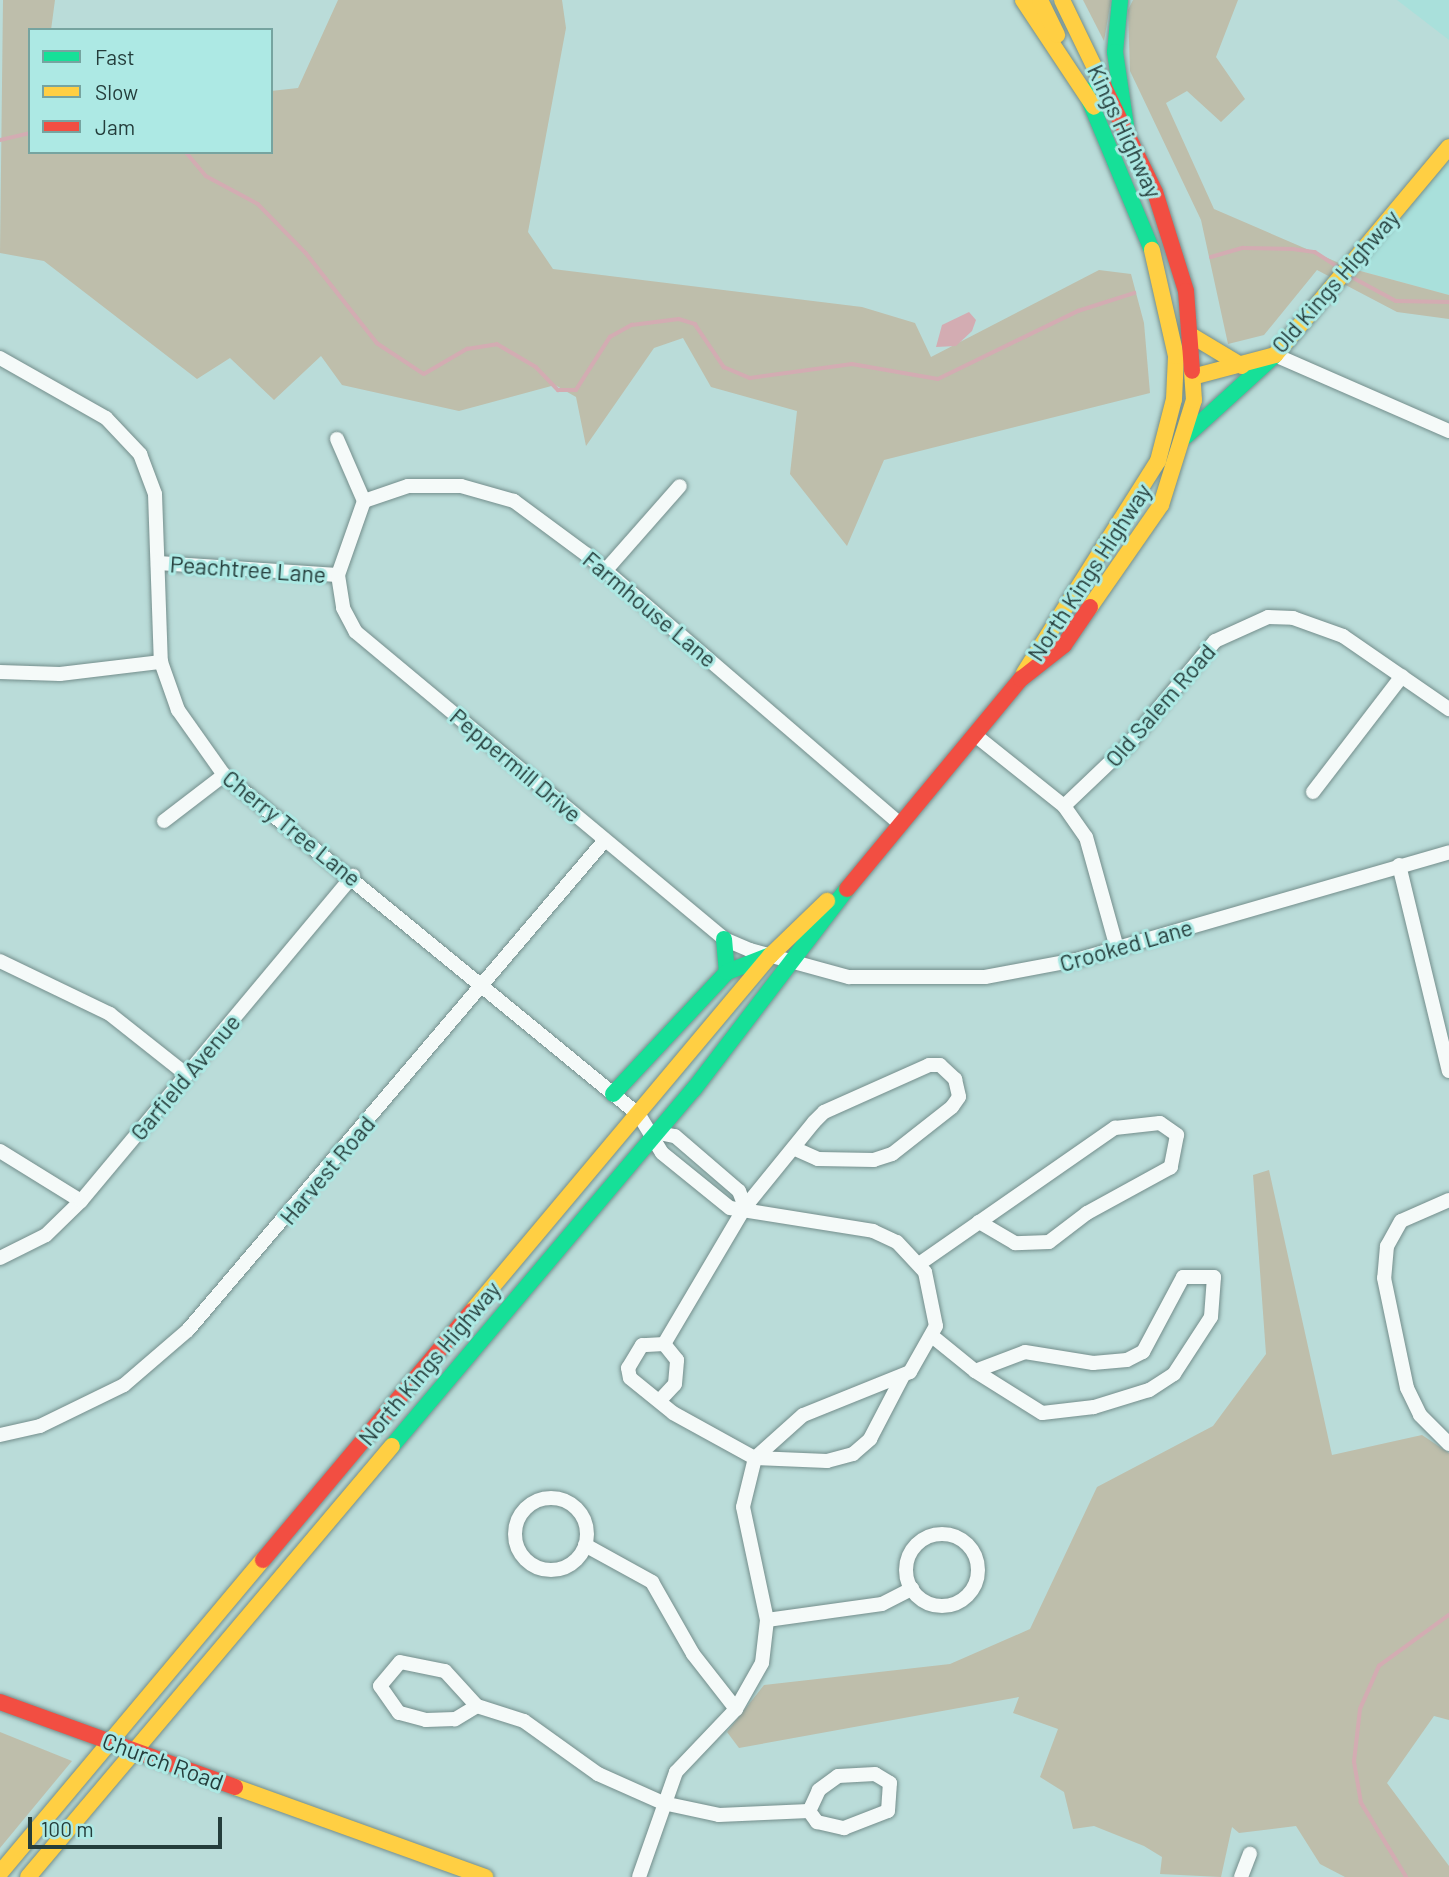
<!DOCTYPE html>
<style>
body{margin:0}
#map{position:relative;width:1449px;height:1877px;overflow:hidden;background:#badcd9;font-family:Barlow,sans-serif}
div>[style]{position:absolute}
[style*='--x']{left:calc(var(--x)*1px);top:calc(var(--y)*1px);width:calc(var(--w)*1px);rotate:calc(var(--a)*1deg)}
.built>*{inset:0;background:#a9e0db}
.green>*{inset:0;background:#bebeab}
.water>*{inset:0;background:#d3acb2}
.stream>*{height:3.5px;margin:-1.75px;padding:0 1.75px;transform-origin:1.75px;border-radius:1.75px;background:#d3acb2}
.roads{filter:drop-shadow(0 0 2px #748e8c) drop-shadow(0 0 2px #748e8c)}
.street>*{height:14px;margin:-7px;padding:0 7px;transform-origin:7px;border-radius:7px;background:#f5faf9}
.street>.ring{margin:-7px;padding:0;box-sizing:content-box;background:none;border:14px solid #f5faf9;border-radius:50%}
.fast>*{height:16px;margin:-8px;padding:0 8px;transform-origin:8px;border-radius:8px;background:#16e098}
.slow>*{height:16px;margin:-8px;padding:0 8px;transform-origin:8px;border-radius:8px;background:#ffcf43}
.jam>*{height:16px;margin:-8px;padding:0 8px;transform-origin:8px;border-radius:8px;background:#f24e42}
span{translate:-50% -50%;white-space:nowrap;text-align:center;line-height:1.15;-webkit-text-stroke:6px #ade9e4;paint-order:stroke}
.street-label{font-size:23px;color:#243d3b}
.legend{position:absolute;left:28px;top:28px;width:245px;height:126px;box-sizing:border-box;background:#ade9e4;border:2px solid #76a4a0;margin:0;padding:9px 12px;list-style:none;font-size:21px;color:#243d3b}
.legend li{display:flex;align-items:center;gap:14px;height:35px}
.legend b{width:35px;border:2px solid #76a4a0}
.scale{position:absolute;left:28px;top:1817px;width:194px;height:32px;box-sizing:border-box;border:4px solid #243d3b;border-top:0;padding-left:9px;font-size:21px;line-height:24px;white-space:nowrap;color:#243d3b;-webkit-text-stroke:5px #ade9e4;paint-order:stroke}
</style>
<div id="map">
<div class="built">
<i style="clip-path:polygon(1397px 0,1449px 0,1449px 40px)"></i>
<i style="clip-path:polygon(1449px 152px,1449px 295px,1353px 269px)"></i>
</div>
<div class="green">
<i style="clip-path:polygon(3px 0,55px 0,51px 30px,30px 30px,30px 152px,271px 152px,271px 91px,298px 88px,338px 0,562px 0,566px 28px,528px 232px,553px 269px,862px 307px,915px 323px,931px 357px,1099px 270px,1131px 274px,1144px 323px,1150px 393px,884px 460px,847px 546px,790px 474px,797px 411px,711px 387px,683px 338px,654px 348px,586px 446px,576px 397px,555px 385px,459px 411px,342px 385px,321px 356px,274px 400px,230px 358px,197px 379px,44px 261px,0 253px)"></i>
<i style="clip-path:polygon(1083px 0,1111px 0,1104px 41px)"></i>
<i style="clip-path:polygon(1133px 0,1238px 0,1216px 57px,1245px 99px,1221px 122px,1187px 91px,1166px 103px,1214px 209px,1353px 269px,1449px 295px,1449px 319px,1397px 312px,1317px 270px,1264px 335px,1228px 344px,1201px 220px,1130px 71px,1128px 10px)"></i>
<i style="clip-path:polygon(1269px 1170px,1332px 1455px,1422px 1435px,1449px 1453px,1449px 1720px,1434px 1716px,1387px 1783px,1449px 1866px,1449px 1877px,1345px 1877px,1320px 1864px,1296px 1826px,1239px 1833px,1232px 1827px,1221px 1877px,1160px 1874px,1162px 1857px,1144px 1846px,1094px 1826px,1073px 1829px,1064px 1792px,1040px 1777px,1058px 1729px,1013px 1713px,1019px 1697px,739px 1748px,727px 1732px,764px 1685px,950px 1664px,1030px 1629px,1097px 1487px,1213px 1426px,1266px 1354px,1253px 1175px)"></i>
<i style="clip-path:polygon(0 1732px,72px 1761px,0 1848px)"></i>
</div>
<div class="water">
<i style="clip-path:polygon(969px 312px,976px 320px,972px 331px,956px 346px,936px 347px,942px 325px)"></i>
</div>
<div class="stream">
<i style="--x:0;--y:140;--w:31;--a:-13"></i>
<i style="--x:186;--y:152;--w:31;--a:50"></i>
<i style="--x:206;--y:176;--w:59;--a:28.3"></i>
<i style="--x:258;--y:204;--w:69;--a:45.6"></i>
<i style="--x:306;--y:253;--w:115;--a:51.7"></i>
<i style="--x:377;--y:343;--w:56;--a:33.4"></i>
<i style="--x:424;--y:374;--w:50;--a:-30.2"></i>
<i style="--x:467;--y:349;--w:30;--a:-9"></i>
<i style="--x:497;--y:344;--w:45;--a:30.5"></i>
<i style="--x:536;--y:367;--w:32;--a:46"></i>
<i style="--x:558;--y:390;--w:18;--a:0"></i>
<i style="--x:576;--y:390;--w:63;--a:-57.3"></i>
<i style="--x:610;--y:337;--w:25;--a:-29"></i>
<i style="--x:632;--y:325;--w:47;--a:-7.3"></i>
<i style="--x:679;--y:319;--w:17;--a:17"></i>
<i style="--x:695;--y:324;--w:52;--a:56"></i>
<i style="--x:724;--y:367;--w:28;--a:23"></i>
<i style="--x:750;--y:378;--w:103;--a:-7.8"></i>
<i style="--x:852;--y:364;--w:87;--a:9.9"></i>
<i style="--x:938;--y:379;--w:156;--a:-25.9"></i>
<i style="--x:1078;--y:311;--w:59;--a:-17.8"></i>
<i style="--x:1211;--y:257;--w:33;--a:-16"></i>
<i style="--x:1243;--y:248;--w:50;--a:1.1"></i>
<i style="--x:1293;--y:249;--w:22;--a:8"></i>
<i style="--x:1315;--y:252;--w:27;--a:33"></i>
<i style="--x:1350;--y:276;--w:52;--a:28.5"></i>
<i style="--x:1396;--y:301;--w:53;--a:1.1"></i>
<i style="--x:1406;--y:1877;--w:87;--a:-121.3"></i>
<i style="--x:1361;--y:1803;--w:42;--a:-99.7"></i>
<i style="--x:1354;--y:1762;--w:53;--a:-83.5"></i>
<i style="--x:1360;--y:1709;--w:47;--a:-66.2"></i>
<i style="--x:1379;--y:1666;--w:87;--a:-36.1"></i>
</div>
<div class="roads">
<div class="street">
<i style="--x:1275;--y:355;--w:190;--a:23.6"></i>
<i style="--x:0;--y:358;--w:122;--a:29.5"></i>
<i style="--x:106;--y:418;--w:50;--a:46.6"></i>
<i style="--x:140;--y:454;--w:43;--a:69.4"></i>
<i style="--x:155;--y:494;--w:168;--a:88"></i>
<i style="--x:161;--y:662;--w:51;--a:70.5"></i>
<i style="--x:178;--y:710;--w:80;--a:54.7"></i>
<i style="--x:224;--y:775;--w:536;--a:39.33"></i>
<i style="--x:639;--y:1115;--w:44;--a:58.8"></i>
<i style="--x:662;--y:1153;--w:87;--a:39"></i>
<i style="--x:730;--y:1208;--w:145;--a:9.1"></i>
<i style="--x:873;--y:1231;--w:26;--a:25"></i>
<i style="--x:897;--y:1242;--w:41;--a:47"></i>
<i style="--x:925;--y:1272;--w:55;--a:78.5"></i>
<i style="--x:936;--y:1326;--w:53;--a:119.5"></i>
<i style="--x:910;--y:1372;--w:115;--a:158.1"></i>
<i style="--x:803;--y:1415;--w:64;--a:138.1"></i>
<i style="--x:755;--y:1458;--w:50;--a:103.8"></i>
<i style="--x:743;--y:1507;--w:116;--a:78"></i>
<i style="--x:767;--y:1620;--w:43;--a:96.6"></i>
<i style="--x:762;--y:1663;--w:53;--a:119.5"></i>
<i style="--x:736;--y:1709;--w:87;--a:133.6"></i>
<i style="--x:676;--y:1772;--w:111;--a:109.4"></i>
<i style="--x:337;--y:439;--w:68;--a:66.5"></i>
<i style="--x:158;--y:563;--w:180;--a:3.8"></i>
<i style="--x:605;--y:571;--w:113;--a:-48.6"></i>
<i style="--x:0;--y:672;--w:60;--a:1.9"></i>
<i style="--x:60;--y:674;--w:102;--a:-6.8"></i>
<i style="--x:975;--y:735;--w:114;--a:38.6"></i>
<i style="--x:1064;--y:806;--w:38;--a:55"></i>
<i style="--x:1086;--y:837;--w:115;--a:74.4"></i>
<i style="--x:1313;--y:792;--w:146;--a:-52.5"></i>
<i style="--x:1064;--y:806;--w:87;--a:-43.6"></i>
<i style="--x:1127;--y:746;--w:137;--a:-50"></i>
<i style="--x:1215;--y:641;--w:58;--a:-24.4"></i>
<i style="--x:1268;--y:617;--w:25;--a:2"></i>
<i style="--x:1293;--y:618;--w:53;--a:19.8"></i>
<i style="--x:1343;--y:636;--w:129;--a:34.6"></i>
<i style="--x:164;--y:821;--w:76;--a:-37.5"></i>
<i style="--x:900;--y:824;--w:413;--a:-139.3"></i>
<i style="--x:587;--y:555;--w:91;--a:-143.5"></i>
<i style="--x:514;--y:501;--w:55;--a:-164.2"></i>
<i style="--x:461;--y:486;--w:53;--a:180"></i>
<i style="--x:408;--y:486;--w:46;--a:161.2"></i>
<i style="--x:364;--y:501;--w:78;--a:109.4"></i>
<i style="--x:338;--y:575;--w:33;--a:81"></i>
<i style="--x:343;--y:608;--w:27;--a:62"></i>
<i style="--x:356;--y:632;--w:479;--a:39.8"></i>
<i style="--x:724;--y:939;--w:28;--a:23"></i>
<i style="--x:750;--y:950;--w:103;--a:15.3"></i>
<i style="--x:849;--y:977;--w:136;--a:0"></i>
<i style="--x:985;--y:977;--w:93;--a:-10.6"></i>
<i style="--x:1076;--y:960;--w:388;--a:-16.1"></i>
<i style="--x:1399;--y:865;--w:212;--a:76.4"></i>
<i style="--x:0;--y:961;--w:122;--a:25.7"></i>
<i style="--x:110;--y:1014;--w:98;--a:38.4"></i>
<i style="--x:654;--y:1132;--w:21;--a:11"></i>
<i style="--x:675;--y:1136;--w:84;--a:40.7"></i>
<i style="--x:739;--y:1191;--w:17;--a:69"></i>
<i style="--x:0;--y:1151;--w:95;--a:31.7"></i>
<i style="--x:1449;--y:1200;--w:52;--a:156.4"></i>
<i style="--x:1401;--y:1221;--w:29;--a:119"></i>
<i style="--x:1387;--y:1246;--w:32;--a:95"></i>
<i style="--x:1384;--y:1278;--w:112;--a:78.2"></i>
<i style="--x:1407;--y:1388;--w:30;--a:64"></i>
<i style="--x:1420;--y:1415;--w:41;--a:45"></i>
<i style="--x:0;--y:1258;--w:51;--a:-26.6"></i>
<i style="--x:46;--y:1235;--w:49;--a:-44.2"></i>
<i style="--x:81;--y:1201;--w:424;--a:-50.1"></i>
<i style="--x:919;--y:1264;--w:239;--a:-34.8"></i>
<i style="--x:1115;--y:1128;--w:45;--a:-6.3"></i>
<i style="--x:1160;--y:1123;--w:21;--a:35"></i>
<i style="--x:1177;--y:1135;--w:33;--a:101"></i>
<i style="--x:1171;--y:1167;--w:96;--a:151.3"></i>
<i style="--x:1087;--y:1213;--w:48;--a:142.7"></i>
<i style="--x:1049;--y:1242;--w:34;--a:178"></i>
<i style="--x:1015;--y:1243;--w:42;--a:-149.7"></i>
<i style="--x:932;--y:1336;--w:55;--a:39.1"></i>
<i style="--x:975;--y:1371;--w:53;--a:-20.8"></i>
<i style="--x:1025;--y:1352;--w:69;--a:9.2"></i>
<i style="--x:1093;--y:1363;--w:34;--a:-5"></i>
<i style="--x:1127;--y:1360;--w:18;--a:-27"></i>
<i style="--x:1143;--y:1352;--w:85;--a:-61.9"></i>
<i style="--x:1183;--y:1277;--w:31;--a:0"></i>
<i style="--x:1214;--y:1277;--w:40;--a:94.3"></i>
<i style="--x:1211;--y:1317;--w:68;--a:123"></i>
<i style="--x:1174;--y:1374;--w:30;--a:147"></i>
<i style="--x:1149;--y:1390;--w:58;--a:162.8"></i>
<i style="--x:1094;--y:1407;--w:52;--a:173.4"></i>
<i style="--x:1042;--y:1413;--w:79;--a:-147.9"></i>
<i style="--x:664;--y:1344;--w:159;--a:-59.4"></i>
<i style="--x:745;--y:1207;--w:109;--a:-50.9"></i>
<i style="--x:814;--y:1122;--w:14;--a:-45"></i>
<i style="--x:824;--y:1112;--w:115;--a:-24.1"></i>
<i style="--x:929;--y:1065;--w:11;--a:0"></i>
<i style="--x:940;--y:1065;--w:21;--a:43"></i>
<i style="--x:955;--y:1079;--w:18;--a:77"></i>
<i style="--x:959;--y:1097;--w:12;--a:125"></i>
<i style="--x:952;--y:1107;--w:76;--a:141.9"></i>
<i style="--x:892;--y:1154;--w:19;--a:162"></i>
<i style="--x:874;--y:1160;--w:56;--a:-179"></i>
<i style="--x:818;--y:1159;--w:27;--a:-156"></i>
<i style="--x:662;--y:1398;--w:19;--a:-47"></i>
<i style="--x:675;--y:1384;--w:24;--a:-85"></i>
<i style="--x:677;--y:1360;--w:21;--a:-129"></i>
<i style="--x:664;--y:1344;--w:22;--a:177"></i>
<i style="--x:642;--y:1345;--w:27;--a:121"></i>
<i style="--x:628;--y:1368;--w:10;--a:79"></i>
<i style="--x:630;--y:1378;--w:55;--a:39.1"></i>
<i style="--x:673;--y:1413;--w:94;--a:28.8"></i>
<i style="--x:755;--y:1458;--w:72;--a:2.4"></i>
<i style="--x:827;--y:1461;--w:27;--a:-15"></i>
<i style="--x:853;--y:1454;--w:23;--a:-41"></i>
<i style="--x:870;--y:1439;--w:71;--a:-62.4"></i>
<i style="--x:0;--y:1435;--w:41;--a:-12.7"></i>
<i style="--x:40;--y:1426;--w:93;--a:-26"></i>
<i style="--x:124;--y:1385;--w:84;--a:-40.7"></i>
<i style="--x:188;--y:1330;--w:643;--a:-49.6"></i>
<i class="ring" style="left:515px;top:1498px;width:58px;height:58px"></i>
<i class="ring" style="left:906px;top:1534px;width:58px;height:58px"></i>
<i style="--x:585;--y:1545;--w:77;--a:28.9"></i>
<i style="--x:652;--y:1582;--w:83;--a:60.3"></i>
<i style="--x:693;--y:1654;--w:70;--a:52"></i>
<i style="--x:767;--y:1620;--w:116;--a:-7.9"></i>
<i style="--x:882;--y:1604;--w:34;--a:-27"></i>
<i style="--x:477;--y:1706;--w:26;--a:149"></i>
<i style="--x:455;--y:1719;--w:29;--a:178"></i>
<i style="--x:426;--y:1720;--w:28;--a:-165"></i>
<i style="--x:399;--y:1713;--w:33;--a:-125"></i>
<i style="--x:380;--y:1686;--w:31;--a:-50"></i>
<i style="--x:400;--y:1662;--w:46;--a:11.3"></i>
<i style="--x:445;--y:1671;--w:47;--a:47.6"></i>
<i style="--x:477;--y:1706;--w:49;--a:17.7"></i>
<i style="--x:524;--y:1721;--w:91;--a:35.6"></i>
<i style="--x:598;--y:1774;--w:71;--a:24"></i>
<i style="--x:663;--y:1803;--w:57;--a:12.1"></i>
<i style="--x:719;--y:1815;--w:90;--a:-2.5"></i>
<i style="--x:809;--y:1811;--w:14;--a:54"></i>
<i style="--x:817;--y:1822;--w:28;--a:13"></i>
<i style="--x:844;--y:1828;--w:47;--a:-21.1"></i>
<i style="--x:888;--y:1811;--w:28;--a:-86"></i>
<i style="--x:890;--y:1783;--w:17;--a:-149"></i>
<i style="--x:875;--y:1774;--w:37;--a:177"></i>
<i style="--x:838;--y:1776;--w:24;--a:144"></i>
<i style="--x:819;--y:1790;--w:23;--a:115"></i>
<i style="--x:1241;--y:1877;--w:25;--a:-69"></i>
</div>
<div class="fast">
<i style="--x:1120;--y:0;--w:52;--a:95.5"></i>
<i style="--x:1115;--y:52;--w:81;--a:81.5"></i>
<i style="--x:1085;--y:90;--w:173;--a:67.3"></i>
<i style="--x:1186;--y:436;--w:120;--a:-42.3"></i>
<i style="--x:724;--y:939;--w:33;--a:85"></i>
<i style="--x:613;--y:1094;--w:167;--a:-46.9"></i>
<i style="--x:727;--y:972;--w:47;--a:-21.1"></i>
<i style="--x:392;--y:1446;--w:468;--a:-49.8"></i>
<i style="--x:694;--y:1089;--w:252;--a:-52.6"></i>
</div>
<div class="slow">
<i style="--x:1023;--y:0;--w:128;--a:56.4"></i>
<i style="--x:1040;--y:0;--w:39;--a:64"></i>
<i style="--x:1062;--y:0;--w:94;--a:64.2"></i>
<i style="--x:1194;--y:337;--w:56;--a:31.1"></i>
<i style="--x:1196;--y:376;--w:82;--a:-14.9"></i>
<i style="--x:1275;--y:355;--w:271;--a:-50.1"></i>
<i style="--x:1090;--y:607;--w:124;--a:-55.2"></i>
<i style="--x:1161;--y:505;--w:110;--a:-72.6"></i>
<i style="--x:1194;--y:400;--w:29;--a:-94"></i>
<i style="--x:1024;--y:673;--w:251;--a:-57.7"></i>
<i style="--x:1158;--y:461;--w:64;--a:-75.5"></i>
<i style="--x:1174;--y:399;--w:43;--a:-87.3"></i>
<i style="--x:1176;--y:356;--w:109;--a:-102.8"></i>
<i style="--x:472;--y:1311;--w:465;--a:-50"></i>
<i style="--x:771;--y:955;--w:78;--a:-44"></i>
<i style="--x:235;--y:1787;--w:266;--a:19.8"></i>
<i style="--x:0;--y:1873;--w:409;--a:-50"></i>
<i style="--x:28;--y:1877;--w:564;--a:-49.82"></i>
</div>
<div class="jam">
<i style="--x:1103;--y:85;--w:119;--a:64.1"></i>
<i style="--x:1155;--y:192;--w:104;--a:72.6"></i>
<i style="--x:1186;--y:291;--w:80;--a:85.7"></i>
<i style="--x:847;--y:889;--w:273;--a:-50.4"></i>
<i style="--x:1021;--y:679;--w:55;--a:-38.3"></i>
<i style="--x:1064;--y:645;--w:46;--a:-55.6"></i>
<i style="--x:263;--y:1560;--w:325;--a:-50"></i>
<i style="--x:0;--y:1702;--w:250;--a:19.9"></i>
</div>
</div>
<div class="street-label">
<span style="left:1125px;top:131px;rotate:65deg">Kings Highway</span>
<span style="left:1335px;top:281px;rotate:-49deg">Old Kings Highway</span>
<span style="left:248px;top:569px;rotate:4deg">Peachtree Lane</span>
<span style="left:1089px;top:572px;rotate:-57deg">North Kings Highway</span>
<span style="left:650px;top:609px;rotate:40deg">Farmhouse Lane</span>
<span style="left:1160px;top:705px;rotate:-49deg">Old Salem Road</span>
<span style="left:516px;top:765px;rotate:40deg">Peppermill Drive</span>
<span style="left:292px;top:828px;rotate:39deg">Cherry Tree Lane</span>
<span style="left:1126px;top:945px;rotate:-16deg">Crooked Lane</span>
<span style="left:185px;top:1077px;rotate:-50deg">Garfield Avenue</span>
<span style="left:327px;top:1170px;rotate:-50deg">Harvest Road</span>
<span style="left:429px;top:1363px;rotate:-50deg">North Kings Highway</span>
<span style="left:163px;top:1761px;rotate:20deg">Church Road</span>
</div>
<ul class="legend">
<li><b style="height:9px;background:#16e098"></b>Fast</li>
<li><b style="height:9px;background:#ffcf43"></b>Slow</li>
<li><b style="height:9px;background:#f24e42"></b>Jam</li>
</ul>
<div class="scale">100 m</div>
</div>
